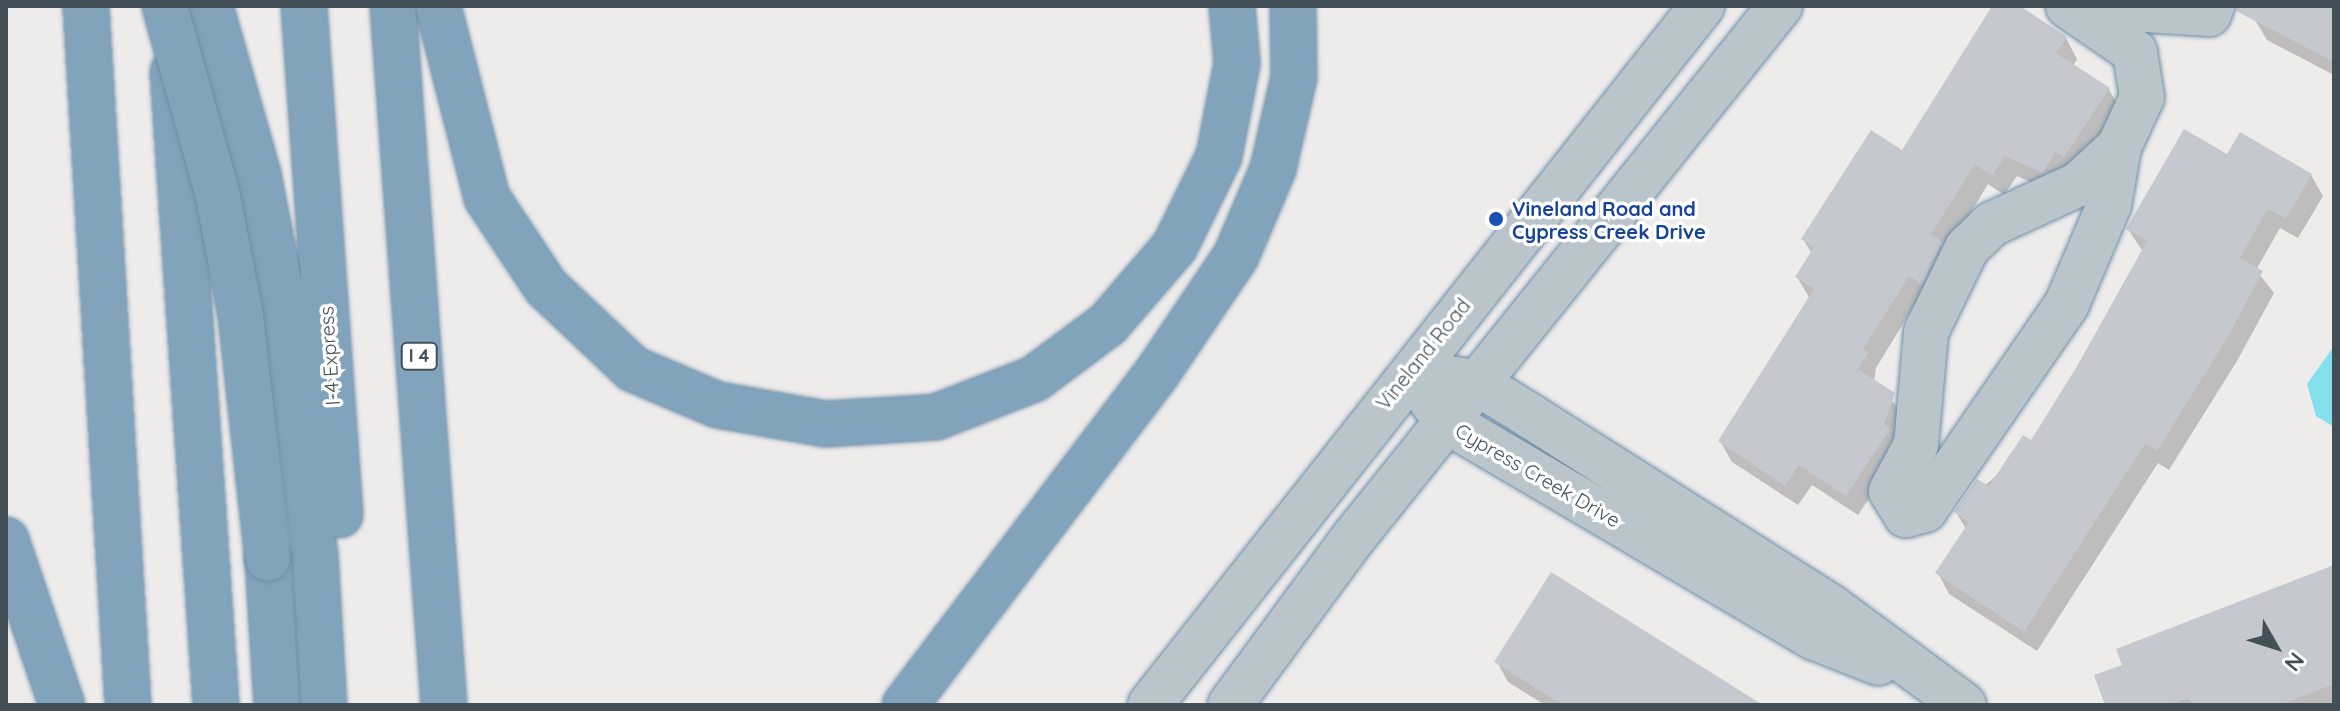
<!DOCTYPE html>
<style>
body{margin:0}
#map{position:relative;width:2340px;height:711px;overflow:hidden;background:#eeebeb;font-family:Quicksand,sans-serif}
div>[style]{position:absolute}
[style*='--x']{left:calc(var(--x)*1px);top:calc(var(--y)*1px);width:calc(var(--w)*1px);rotate:calc(var(--a)*1deg)}
.water>*{inset:0;background:#83dfec}
.shadow>*{inset:0;background:#0003}
.building>*{inset:0;background:#c5c8ce}
.roads{filter:drop-shadow(0 0 2px #6c8ea7) drop-shadow(0 0 2px #6c8ea7)}
.minor>*{height:44px;margin:-22px;padding:0 22px;transform-origin:22px;border-radius:22px;background:#b9c4cb}
.highway>*{height:44px;margin:-22px;padding:0 22px;transform-origin:22px;border-radius:22px;background:#81a3bc}
.bridges{filter:drop-shadow(0 0 2px #6c8ea7) drop-shadow(0 0 2px #6c8ea7)}
.highway-bridge>*{height:44px;margin:-22px;padding:0 22px;transform-origin:22px;border-radius:22px;background:#81a3bc}
.dots>*{width:22px;height:22px;translate:-50% -50%;box-sizing:border-box;border:4px solid #fff;border-radius:50%}
span{translate:-50% -50%;white-space:nowrap;text-align:center;line-height:1.15;-webkit-text-stroke:7px #fff;paint-order:stroke}
.shield-label span{padding:2px 6px;background:#fff;border:2px solid;border-radius:6px;-webkit-text-stroke-width:0}
.shield-label{font-size:18px;color:#435058;font-weight:700}
.transit-label{font-size:20px;color:#164399;font-weight:700}
.left{translate:0 -50%;text-align:left}
.street-label{font-size:20px;color:#435058}
.frame{position:absolute;inset:0;border:8px solid #435058;pointer-events:none}
.north{position:absolute;left:2236px;top:607px;width:80px;height:80px;-webkit-text-stroke:6px #fff;paint-order:stroke;rotate:129deg;font-size:22px;font-weight:700;line-height:32px;text-align:center;color:#435058}
.north::after{content:'';display:block;margin:auto;width:28px;height:36px;background:#435058;clip-path:polygon(50% 0,100% 100%,50% 72%,0 100%)}
</style>
<div id="map">
<div class="water">
<i style="clip-path:polygon(2334px 346px,2334px 427px,2316px 416px,2307px 384px)"></i>
</div>
<div class="shadow">
<i style="clip-path:polygon(1995px 6px,2017px 6px,2066px 38px,2077px 59px,2073px 66px,2109px 90px,2121px 110px,2054px 193px,2017px 176px,2004px 195px,1988px 184px,1876px 368px,1874px 382px,1906px 416px,1901px 451px,1858px 515px,1812px 485px,1798px 505px,1732px 462px,1720px 441px,1809px 297px,1797px 277px,1812px 254px,1803px 239px,1903px 152px)"></i>
<i style="clip-path:polygon(2262px 6px,2334px 6px,2334px 75px,2267px 40px,2255px 20px)"></i>
<i style="clip-path:polygon(2228px 157px,2311px 175px,2323px 196px,2298px 238px,2280px 228px,2256px 270px,2274px 293px,2237px 361px,2169px 470px,2158px 463px,2037px 651px,1949px 594px,1938px 573px,1966px 529px,1956px 512px,2032px 443px,2077px 369px,2143px 252px,2128px 229px)"></i>
<i style="clip-path:polygon(2334px 567px,2334px 705px,2107px 705px,2125px 666px)"></i>
<i style="clip-path:polygon(1497px 662px,1759px 705px,1545px 705px,1508px 682px)"></i>
</div>
<div class="building">
<i style="clip-path:polygon(1992px 6px,2020px 6px,2067px 37px,2056px 53px,2110px 88px,2064px 157px,2056px 152px,2042px 173px,2005px 156px,1992px 176px,1975px 164px,1931px 234px,1942px 242px,1922px 284px,1909px 276px,1863px 349px,1869px 352px,1858px 369px,1895px 393px,1884px 424px,1890px 429px,1846px 496px,1799px 465px,1785px 486px,1718px 441px,1814px 289px,1795px 277px,1814px 247px,1801px 239px,1871px 130px,1902px 150px)"></i>
<i style="clip-path:polygon(2236px 6px,2334px 6px,2334px 62px,2236px 11px)"></i>
<i style="clip-path:polygon(2184px 129px,2227px 154px,2240px 132px,2312px 174px,2286px 219px,2268px 209px,2240px 258px,2263px 271px,2226px 340px,2157px 451px,2145px 444px,2024px 632px,1935px 573px,1969px 522px,1954px 512px,1977px 479px,1989px 486px,2023px 435px,2031px 440px,2076px 368px,2147px 241px,2126px 229px)"></i>
<i style="clip-path:polygon(2334px 565px,2334px 684px,2280px 705px,2192px 705px,2189px 698px,2170px 705px,2105px 705px,2094px 675px,2122px 665px,2116px 649px)"></i>
<i style="clip-path:polygon(1551px 572px,1763px 705px,1563px 705px,1494px 662px)"></i>
</div>
<div class="roads">
<div class="minor">
<i style="--x:2068;--y:6;--w:81;--a:34.5"></i>
<i style="--x:2135;--y:52;--w:46;--a:81.2"></i>
<i style="--x:2142;--y:97;--w:55;--a:114.7"></i>
<i style="--x:2119;--y:147;--w:59;--a:99.8"></i>
<i style="--x:2109;--y:205;--w:108;--a:113"></i>
<i style="--x:2067;--y:304;--w:250;--a:124.6"></i>
<i style="--x:1925;--y:510;--w:20;--a:165"></i>
<i style="--x:1906;--y:515;--w:28;--a:-122"></i>
<i style="--x:1891;--y:491;--w:52;--a:-61.5"></i>
<i style="--x:1916;--y:445;--w:113;--a:-84.9"></i>
<i style="--x:1926;--y:332;--w:93;--a:-64"></i>
<i style="--x:1967;--y:248;--w:35;--a:-44"></i>
<i style="--x:1992;--y:224;--w:96;--a:-24.7"></i>
<i style="--x:2079;--y:184;--w:54;--a:-42.8"></i>
<i style="--x:2084;--y:6;--w:125;--a:3.7"></i>
<i style="--x:2209;--y:14;--w:9;--a:-69"></i>
<i style="--x:1451;--y:378;--w:26;--a:11"></i>
<i style="--x:1477;--y:383;--w:65;--a:31.7"></i>
<i style="--x:1532;--y:417;--w:354;--a:32.4"></i>
<i style="--x:1831;--y:607;--w:165;--a:36.4"></i>
<i style="--x:1430;--y:399;--w:27;--a:54"></i>
<i style="--x:1446;--y:421;--w:428;--a:30.5"></i>
<i style="--x:1815;--y:638;--w:68;--a:21.6"></i>
<i style="--x:1150;--y:705;--w:891;--a:-51.7"></i>
<i style="--x:1230;--y:705;--w:209;--a:-53.6"></i>
<i style="--x:1354;--y:537;--w:681;--a:-51.26"></i>
</div>
<div class="highway">
<i style="--x:86;--y:6;--w:700;--a:86.56"></i>
<i style="--x:210;--y:6;--w:176;--a:74.1"></i>
<i style="--x:258;--y:175;--w:140;--a:78.9"></i>
<i style="--x:285;--y:312;--w:245;--a:83"></i>
<i style="--x:315;--y:555;--w:150;--a:86.6"></i>
<i style="--x:304;--y:6;--w:510;--a:85.95"></i>
<i style="--x:393;--y:6;--w:701;--a:85.83"></i>
<i style="--x:438;--y:6;--w:198;--a:75.7"></i>
<i style="--x:487;--y:198;--w:107;--a:56.5"></i>
<i style="--x:546;--y:287;--w:120;--a:43.3"></i>
<i style="--x:633;--y:369;--w:92;--a:23"></i>
<i style="--x:718;--y:405;--w:110;--a:10"></i>
<i style="--x:826;--y:424;--w:110;--a:-3.6"></i>
<i style="--x:936;--y:417;--w:105;--a:-21.2"></i>
<i style="--x:1034;--y:379;--w:92;--a:-36.6"></i>
<i style="--x:1108;--y:324;--w:103;--a:-49.3"></i>
<i style="--x:1175;--y:246;--w:100;--a:-63.9"></i>
<i style="--x:1219;--y:156;--w:95;--a:-79"></i>
<i style="--x:1237;--y:63;--w:57;--a:-95"></i>
<i style="--x:173;--y:72;--w:634;--a:86.11"></i>
<i style="--x:6;--y:540;--w:174;--a:71.3"></i>
<i style="--x:268;--y:559;--w:146;--a:86.5"></i>
<i style="--x:905;--y:705;--w:413;--a:-52.8"></i>
<i style="--x:1155;--y:376;--w:145;--a:-56"></i>
<i style="--x:1236;--y:256;--w:95;--a:-67"></i>
<i style="--x:1273;--y:169;--w:94;--a:-77.1"></i>
<i style="--x:1294;--y:77;--w:71;--a:-90.8"></i>
</div>
</div>
<div class="bridges">
<div class="highway-bridge">
<i style="--x:165;--y:6;--w:193;--a:74.4"></i>
<i style="--x:217;--y:192;--w:126;--a:79"></i>
<i style="--x:241;--y:316;--w:244;--a:83.7"></i>
</div>
</div>
<div class="dots">
<i style="left:1496px;top:219px;background:#1a4fb4"></i>
</div>
<div class="shield-label">
<span style="left:419px;top:356px">I 4</span>
</div>
<div class="transit-label">
<span class="left" style="left:1512px;top:220px">Vineland Road and<br>Cypress Creek Drive</span>
</div>
<div class="street-label">
<span style="left:1423px;top:354px;rotate:-51deg">Vineland Road</span>
<span style="left:329px;top:356px;rotate:-94deg">I-4 Express</span>
<span style="left:1538px;top:475px;rotate:30deg">Cypress Creek Drive</span>
</div>
<div class="frame"></div>
<div class="north">N</div>
</div>
